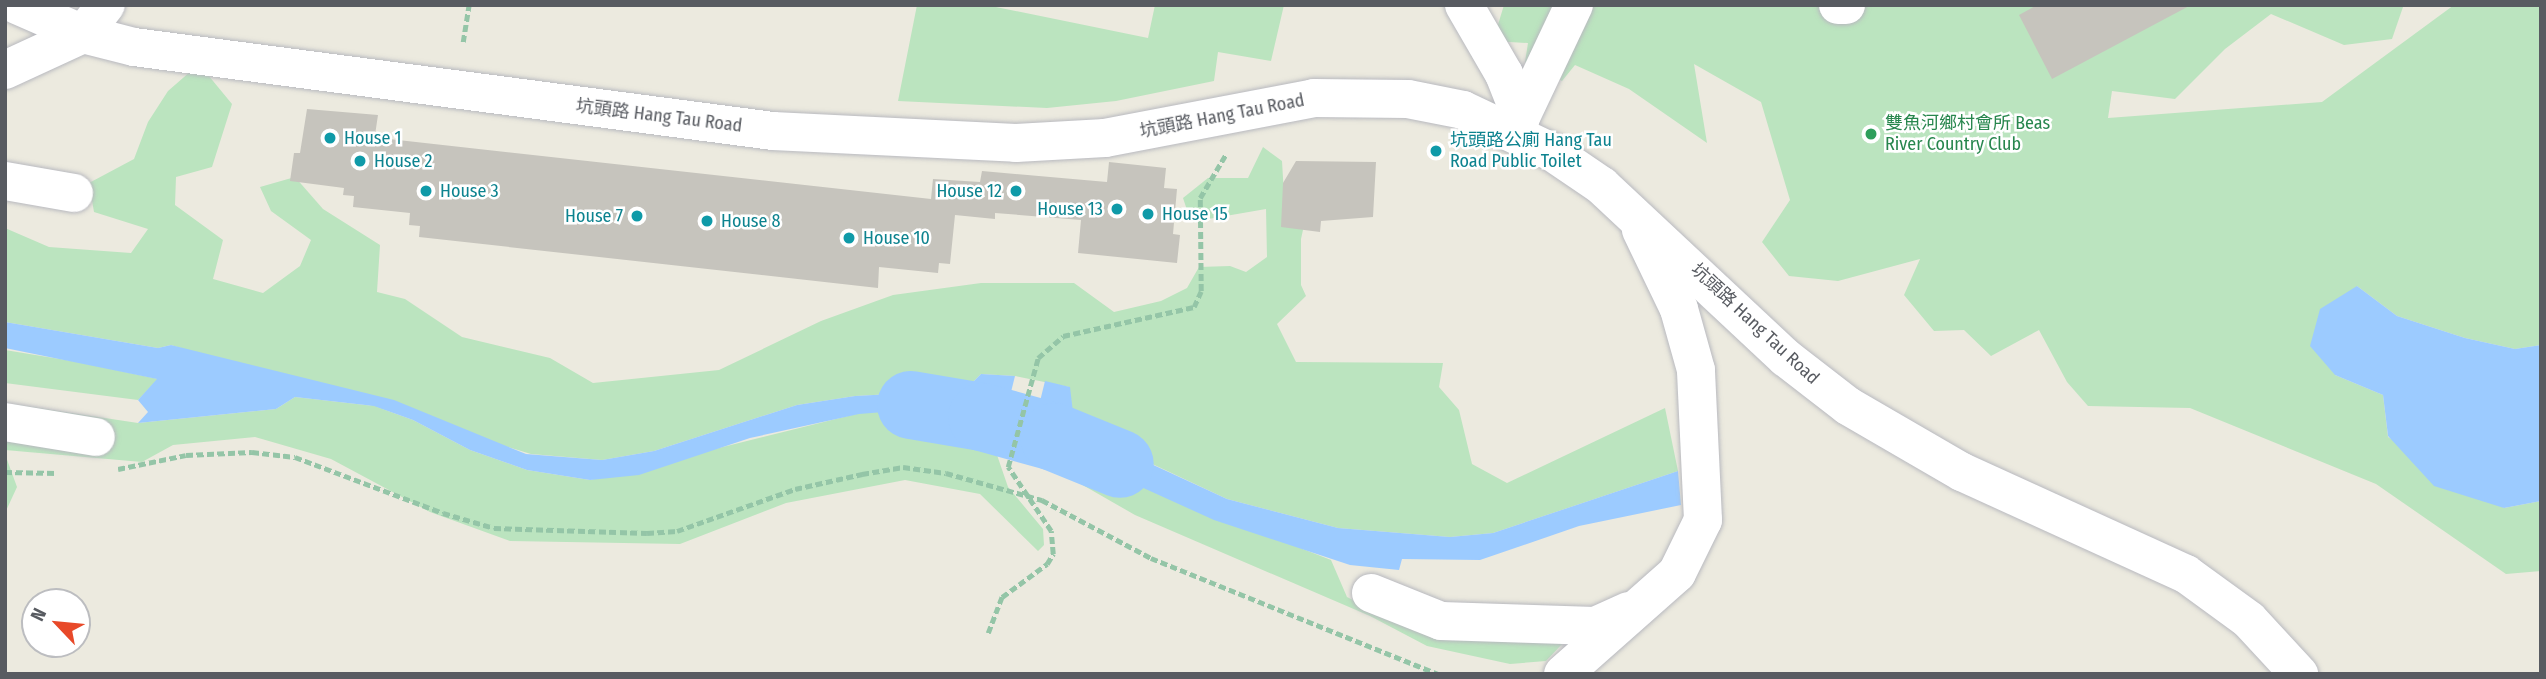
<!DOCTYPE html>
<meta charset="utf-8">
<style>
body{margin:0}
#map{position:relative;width:2546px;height:679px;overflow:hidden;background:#eceadf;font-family:"Fira Sans Condensed","Noto Sans SC",sans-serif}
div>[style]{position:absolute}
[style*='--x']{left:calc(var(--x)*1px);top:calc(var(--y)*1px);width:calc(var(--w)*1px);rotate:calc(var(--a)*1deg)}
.green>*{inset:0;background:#bbe4bf}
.water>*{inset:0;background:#9ccbff}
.river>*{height:68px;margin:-34px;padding:0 34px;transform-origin:34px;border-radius:34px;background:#9ccbff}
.building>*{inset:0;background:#c6c4bd}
.path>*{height:4.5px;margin-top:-2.25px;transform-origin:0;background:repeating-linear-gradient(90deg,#94c5a7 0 7px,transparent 0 10.5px)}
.roads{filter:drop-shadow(0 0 2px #b8b9bf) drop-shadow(0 0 2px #b8b9bf)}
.minor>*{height:38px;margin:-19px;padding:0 19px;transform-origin:19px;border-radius:19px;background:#fff}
.dots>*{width:19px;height:19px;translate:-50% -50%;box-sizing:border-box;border:4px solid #fff;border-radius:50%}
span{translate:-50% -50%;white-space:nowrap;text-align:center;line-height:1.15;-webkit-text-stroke:5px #fff;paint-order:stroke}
.street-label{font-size:18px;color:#585b61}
.leisure-label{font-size:18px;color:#27864d}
.left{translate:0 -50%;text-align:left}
.culture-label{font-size:18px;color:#0d838f}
.right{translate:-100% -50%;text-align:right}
.frame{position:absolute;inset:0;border:7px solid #585b61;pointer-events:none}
.north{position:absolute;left:21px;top:588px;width:70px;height:70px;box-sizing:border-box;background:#fff;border:2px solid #bcbdc0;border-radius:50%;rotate:296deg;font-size:19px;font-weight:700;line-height:28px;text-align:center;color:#585b61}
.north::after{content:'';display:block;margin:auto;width:24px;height:32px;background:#e84929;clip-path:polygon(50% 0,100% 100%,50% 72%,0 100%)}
</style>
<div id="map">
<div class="green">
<i style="clip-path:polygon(917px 5px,986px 5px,1148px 38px,1155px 5px,1284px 5px,1271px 61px,1218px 52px,1214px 81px,1116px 101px,1047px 108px,898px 101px)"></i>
<i style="clip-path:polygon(1504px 5px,2449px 5px,2403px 7px,2392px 39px,2344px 45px,2271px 14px,2225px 49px,2175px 99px,2112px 91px,2108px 118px,2322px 102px,2454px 5px,2541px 5px,2541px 345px,2515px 349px,2465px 338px,2397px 316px,2357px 286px,2335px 375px,2383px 395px,2388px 437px,2504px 508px,2541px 501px,2541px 571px,2506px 574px,2376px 484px,2190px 408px,2088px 406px,2067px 382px,2039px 330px,1991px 356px,1964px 330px,1934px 331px,1904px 295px,1920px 259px,1838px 281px,1789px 276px,1762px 242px,1790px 200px,1761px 102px,1694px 64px,1707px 143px,1629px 89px,1575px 65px,1562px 81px,1525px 62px,1528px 43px,1493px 41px)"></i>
<i style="clip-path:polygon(199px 64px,232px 104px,212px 167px,176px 177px,175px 205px,223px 240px,213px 279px,263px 293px,300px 266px,311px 240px,271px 211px,260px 187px,295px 177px,323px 209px,380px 245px,377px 292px,405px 299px,462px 337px,550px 358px,593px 383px,719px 370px,821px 321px,893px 295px,981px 283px,1074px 283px,1114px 312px,1161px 301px,1187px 288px,1199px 267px,1230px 266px,1246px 272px,1267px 257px,1266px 209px,1191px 222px,1183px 198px,1208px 178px,1248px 178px,1263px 147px,1282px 161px,1284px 195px,1308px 207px,1301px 239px,1301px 285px,1306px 296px,1277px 324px,1296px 362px,1443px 363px,1439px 387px,1459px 410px,1472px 464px,1507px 483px,1665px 408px,1678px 471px,1493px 533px,1450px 537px,1338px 528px,1227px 499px,1082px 431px,1072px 425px,1069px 387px,1015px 376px,981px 374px,965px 390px,855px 396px,797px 405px,654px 451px,602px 460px,531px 454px,171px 345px,158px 348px,5px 322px,5px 228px,49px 247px,131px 253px,148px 229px,94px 212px,89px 183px,134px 159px,148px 122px,168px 91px)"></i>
<i style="clip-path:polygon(5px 350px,78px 362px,158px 379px,138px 400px,5px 383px)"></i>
<i style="clip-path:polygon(295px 397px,374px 406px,413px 420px,470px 450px,527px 470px,590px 480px,860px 413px,909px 410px,962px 426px,962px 437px,996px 452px,1008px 487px,1043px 529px,1044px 545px,1038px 551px,980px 494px,905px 480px,786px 503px,680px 544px,510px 541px,430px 512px,331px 459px,255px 437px,173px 445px,142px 462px,5px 450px,5px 403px,138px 423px,276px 409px)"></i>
<i style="clip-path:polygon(5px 454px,17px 487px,5px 513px)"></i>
<i style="clip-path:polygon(1067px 457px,1331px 560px,1347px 597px,1399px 623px,1563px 643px,1546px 661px,1510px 664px,1427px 646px,1370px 616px,1135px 515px,1053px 468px)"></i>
</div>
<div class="water">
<i style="clip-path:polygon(2357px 286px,2397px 316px,2465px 338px,2515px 349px,2541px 345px,2541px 501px,2504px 508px,2434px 486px,2388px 436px,2383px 395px,2335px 375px,2310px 346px,2320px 309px)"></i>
<i style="clip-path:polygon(5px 322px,158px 348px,171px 345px,394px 400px,526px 454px,602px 460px,654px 451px,797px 405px,855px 396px,965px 390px,981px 374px,1015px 376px,996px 452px,963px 443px,960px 430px,909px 410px,859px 414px,750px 438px,639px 475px,590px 480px,527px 470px,470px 450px,413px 420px,374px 406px,295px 397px,276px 409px,138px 423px,148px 412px,138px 400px,157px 379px,5px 348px)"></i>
<i style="clip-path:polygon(1045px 381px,1070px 387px,1074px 421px,1082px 432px,1227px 499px,1338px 528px,1450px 537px,1493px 533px,1678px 471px,1681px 505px,1579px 526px,1480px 560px,1402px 559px,1399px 570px,1350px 565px,1214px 520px,1086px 462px,1067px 457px,1053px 468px,1026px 458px)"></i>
</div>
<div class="river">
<i style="--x:911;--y:405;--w:72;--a:9.6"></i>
<i style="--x:982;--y:417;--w:75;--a:15.5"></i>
<i style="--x:1054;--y:437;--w:71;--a:22.2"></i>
</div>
<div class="building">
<i style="clip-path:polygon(2037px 5px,2191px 5px,2052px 79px,2019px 15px)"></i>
<i style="clip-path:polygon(307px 109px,378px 115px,375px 135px,389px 139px,931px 199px,933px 179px,980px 182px,982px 171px,1107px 182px,1109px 162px,1166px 168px,1164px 188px,1177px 189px,1173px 234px,1180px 235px,1177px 263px,1078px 253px,1081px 220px,995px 213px,995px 219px,955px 215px,950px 264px,939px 263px,938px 273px,879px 267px,878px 288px,419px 237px,420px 226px,409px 225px,410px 213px,353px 207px,354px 196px,343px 195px,344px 188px,290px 181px,294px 153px,300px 153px)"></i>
<i style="clip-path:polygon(1296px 161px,1376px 162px,1373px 217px,1321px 221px,1320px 232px,1281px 227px,1283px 183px)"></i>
</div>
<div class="path">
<i style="--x:463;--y:42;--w:37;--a:-81"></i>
<i style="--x:118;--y:469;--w:69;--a:-11.6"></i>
<i style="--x:186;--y:455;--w:66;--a:-2.6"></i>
<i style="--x:252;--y:452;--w:43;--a:6.6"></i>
<i style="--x:295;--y:457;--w:158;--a:20.7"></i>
<i style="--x:443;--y:513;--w:53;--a:16.4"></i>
<i style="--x:494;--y:528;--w:153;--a:1.9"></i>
<i style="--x:647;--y:533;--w:30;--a:-4"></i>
<i style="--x:677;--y:531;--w:125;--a:-19.6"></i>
<i style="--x:795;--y:489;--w:69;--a:-12.6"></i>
<i style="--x:862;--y:474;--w:42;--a:-9.7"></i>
<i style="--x:903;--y:467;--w:43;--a:7.9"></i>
<i style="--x:946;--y:473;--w:100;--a:15.7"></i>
<i style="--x:1042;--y:500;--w:123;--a:28"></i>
<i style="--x:1151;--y:558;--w:310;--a:22"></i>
<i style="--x:5;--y:472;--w:52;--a:1.1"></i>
<i style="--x:988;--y:633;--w:39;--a:-69"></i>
<i style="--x:1002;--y:597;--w:56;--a:-36.3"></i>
<i style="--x:1047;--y:564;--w:12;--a:-59"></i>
<i style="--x:1053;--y:554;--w:23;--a:-95"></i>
<i style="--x:1051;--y:531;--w:77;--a:-123.9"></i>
<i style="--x:1008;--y:467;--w:113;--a:-74.6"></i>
<i style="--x:1038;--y:358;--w:33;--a:-41"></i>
<i style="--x:1063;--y:336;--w:134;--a:-12.5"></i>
<i style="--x:1194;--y:307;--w:17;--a:-66"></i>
<i style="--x:1201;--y:291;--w:93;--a:-90.6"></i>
<i style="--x:1200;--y:198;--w:51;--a:-59.4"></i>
</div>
<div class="roads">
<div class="minor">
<i style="--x:17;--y:5;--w:72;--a:23.7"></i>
<i style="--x:83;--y:34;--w:53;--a:14.3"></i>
<i style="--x:134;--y:47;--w:644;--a:7.49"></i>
<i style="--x:773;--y:131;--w:243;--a:2.8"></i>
<i style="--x:1016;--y:143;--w:89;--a:-3.2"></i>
<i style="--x:1105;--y:138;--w:213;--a:-10.8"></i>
<i style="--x:1314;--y:98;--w:94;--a:0.6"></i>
<i style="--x:1408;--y:99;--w:56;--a:11.3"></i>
<i style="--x:1463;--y:110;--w:98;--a:25.3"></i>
<i style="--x:1552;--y:152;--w:60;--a:34.2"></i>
<i style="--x:1602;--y:186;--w:252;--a:43.1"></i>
<i style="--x:1786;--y:358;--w:78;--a:37.7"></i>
<i style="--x:1848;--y:406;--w:132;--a:30.1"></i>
<i style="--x:1962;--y:472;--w:246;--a:24.5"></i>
<i style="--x:2186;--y:574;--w:78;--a:36.1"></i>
<i style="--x:2249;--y:620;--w:74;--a:47.2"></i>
<i style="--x:1464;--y:5;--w:80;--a:59.9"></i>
<i style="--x:1504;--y:74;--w:46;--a:68.4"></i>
<i style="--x:1521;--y:117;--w:16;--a:108"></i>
<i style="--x:1838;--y:5;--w:8;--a:0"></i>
<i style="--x:5;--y:70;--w:86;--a:-24.8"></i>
<i style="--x:83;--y:34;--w:37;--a:-52"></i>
<i style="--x:1521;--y:117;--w:124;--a:-64.7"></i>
<i style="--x:5;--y:181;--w:70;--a:9.9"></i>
<i style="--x:5;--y:422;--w:92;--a:9.4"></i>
<i style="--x:1371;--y:593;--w:75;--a:21.8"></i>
<i style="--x:1441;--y:621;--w:154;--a:1.9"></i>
<i style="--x:1595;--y:626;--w:37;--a:-24"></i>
<i style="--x:1563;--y:674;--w:152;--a:-41.5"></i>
<i style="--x:1677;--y:573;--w:59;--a:-63.9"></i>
<i style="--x:1703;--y:520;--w:150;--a:-92.7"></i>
<i style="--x:1696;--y:370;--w:63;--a:-105.6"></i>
<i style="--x:1679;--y:309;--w:88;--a:-115.7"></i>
</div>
</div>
<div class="dots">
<i style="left:1871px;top:134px;background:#2e9e5b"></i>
<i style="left:330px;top:138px;background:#0f9aa8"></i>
<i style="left:1436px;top:151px;background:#0f9aa8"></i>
<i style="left:360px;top:161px;background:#0f9aa8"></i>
<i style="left:426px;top:191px;background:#0f9aa8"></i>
<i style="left:1016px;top:191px;background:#0f9aa8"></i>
<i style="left:1117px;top:209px;background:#0f9aa8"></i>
<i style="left:1148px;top:214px;background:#0f9aa8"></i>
<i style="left:637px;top:216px;background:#0f9aa8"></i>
<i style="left:707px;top:221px;background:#0f9aa8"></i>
<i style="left:849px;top:238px;background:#0f9aa8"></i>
</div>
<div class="street-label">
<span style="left:659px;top:116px;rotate:7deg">坑頭路 Hang Tau Road</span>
<span style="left:1222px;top:116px;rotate:-11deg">坑頭路 Hang Tau Road</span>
<span style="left:1755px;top:324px;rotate:43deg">坑頭路 Hang Tau Road</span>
</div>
<div class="leisure-label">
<span class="left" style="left:1885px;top:134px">雙魚河鄉村會所 Beas<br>River Country Club</span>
</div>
<div class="culture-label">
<span class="left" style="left:344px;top:138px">House 1</span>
<span class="left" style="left:1450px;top:151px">坑頭路公廁 Hang Tau<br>Road Public Toilet</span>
<span class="left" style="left:374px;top:161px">House 2</span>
<span class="left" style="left:440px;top:191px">House 3</span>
<span class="right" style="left:1002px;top:191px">House 12</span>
<span class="right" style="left:1103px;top:209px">House 13</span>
<span class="left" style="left:1162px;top:214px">House 15</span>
<span class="right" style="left:623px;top:216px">House 7</span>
<span class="left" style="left:721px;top:221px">House 8</span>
<span class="left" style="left:863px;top:238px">House 10</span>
</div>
<div class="frame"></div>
<div class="north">N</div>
</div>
